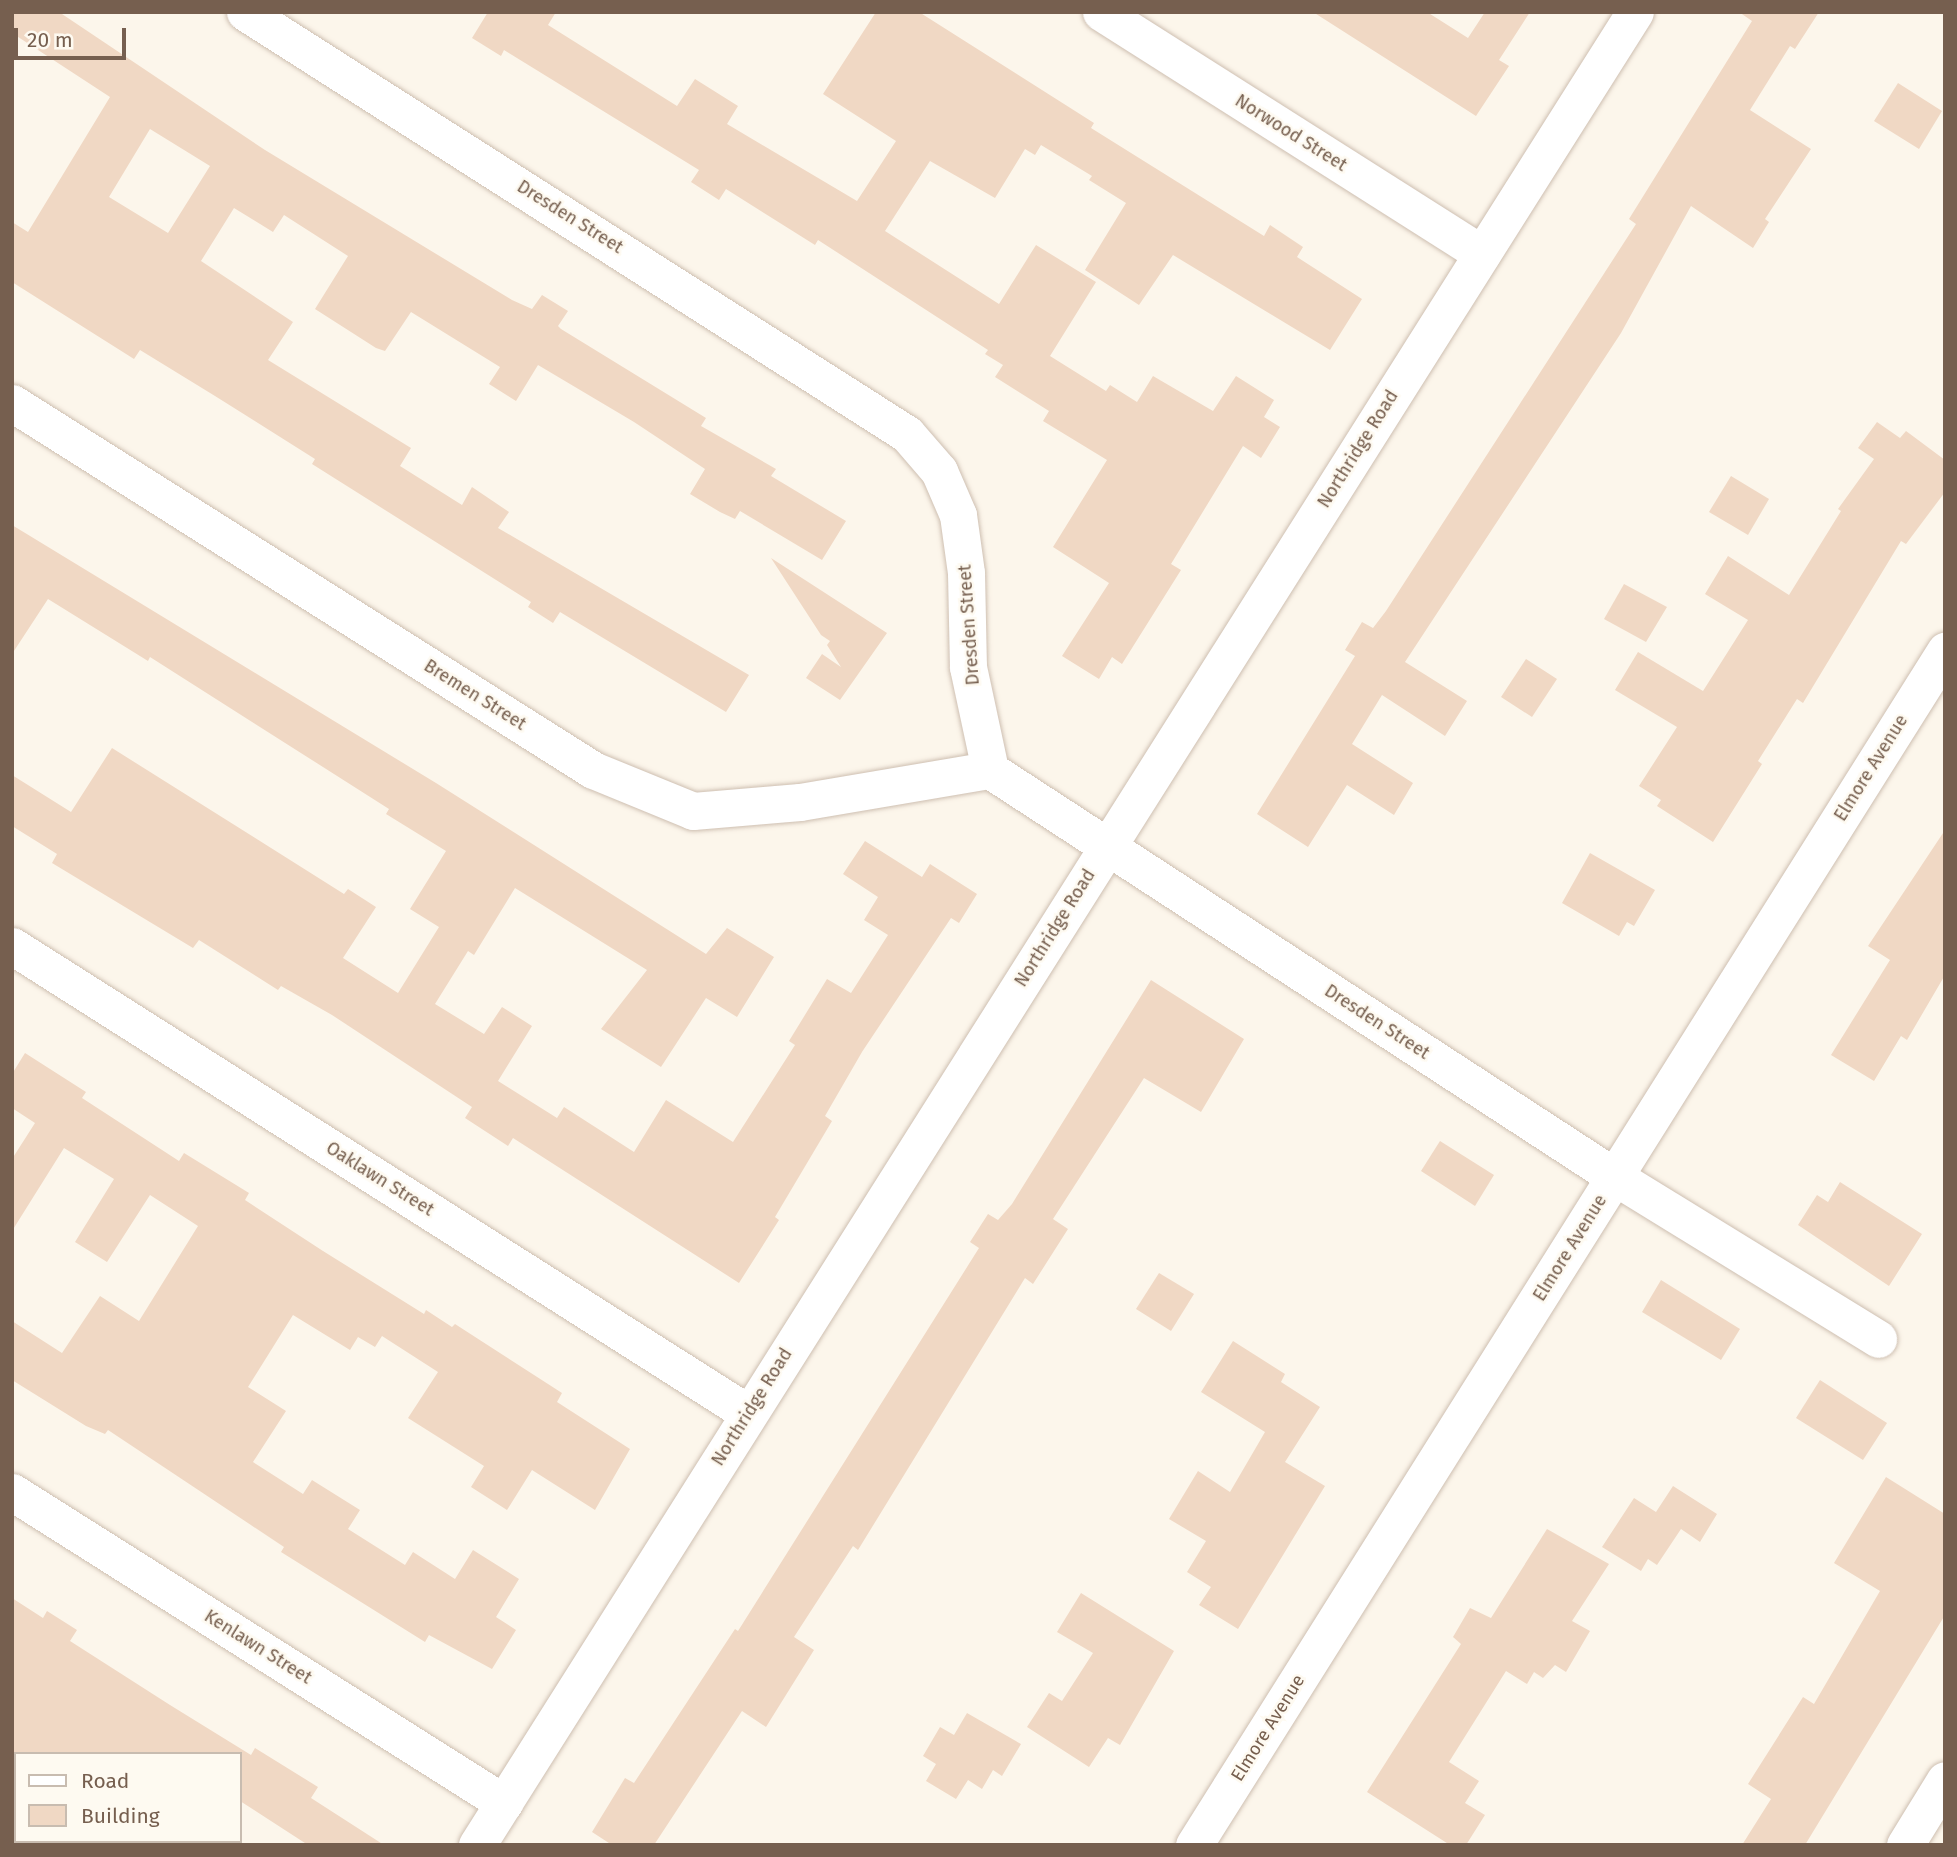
<!DOCTYPE html>
<style>
body{margin:0}
#map{position:relative;width:1957px;height:1857px;overflow:hidden;background:#fcf6eb;font-family:"Fira Sans",sans-serif}
div>[style]{position:absolute}
[style*='--x']{left:calc(var(--x)*1px);top:calc(var(--y)*1px);width:calc(var(--w)*1px);rotate:calc(var(--a)*1deg)}
.building>*{inset:0;background:#f0d8c4}
.roads{filter:drop-shadow(0 0 2px #cebfb1) drop-shadow(0 0 2px #cebfb1)}
.minor>*{height:37px;margin:-18.5px;padding:0 18.5px;transform-origin:18.5px;border-radius:18.5px;background:#fff}
span{translate:-50% -50%;white-space:nowrap;text-align:center;line-height:1.15;-webkit-text-stroke:5px #fefaf1;paint-order:stroke}
.street-label{font-size:18px;color:#765f4f}
.frame{position:absolute;inset:0;border:14px solid #765f4f;pointer-events:none}
.legend{position:absolute;left:14px;top:1752px;width:228px;height:91px;box-sizing:border-box;background:#fefaf1;border:2px solid #c8bcb0;margin:0;padding:9px 12px;list-style:none;font-size:21px;color:#765f4f}
.legend li{display:flex;align-items:center;gap:14px;height:35px}
.legend b{width:35px;border:2px solid #c8bcb0}
.scale{position:absolute;left:14px;top:28px;width:112px;height:32px;box-sizing:border-box;border:4px solid #765f4f;border-top:0;padding-left:9px;font-size:21px;line-height:24px;white-space:nowrap;color:#765f4f;-webkit-text-stroke:5px #fefaf1;paint-order:stroke}
</style>
<div id="map">
<div class="building">
<i style="clip-path:polygon(evenodd,12px 12px,59px 12px,265px 150px,512px 300px,532px 309px,542px 295px,568px 311px,558px 326px,561px 329px,706px 418px,701px 426px,776px 469px,771px 476px,846px 521px,822px 560px,740px 511px,735px 519px,720px 512px,690px 494px,705px 469px,634px 422px,538px 365px,516px 401px,489px 384px,500px 367px,411px 312px,385px 351px,376px 348px,315px 309px,348px 256px,284px 215px,273px 232px,234px 208px,201px 261px,293px 322px,268px 360px,411px 448px,400px 466px,462px 505px,472px 487px,509px 512px,498px 528px,749px 675px,726px 712px,560px 612px,553px 623px,528px 607px,531px 602px,312px 464px,315px 459px,215px 396px,140px 350px,134px 359px,12px 282px,12px 222px,28px 232px,110px 97px,12px 33px,12px 12px,150px 129px,210px 166px,168px 233px,109px 197px,150px 129px)"></i>
<i style="clip-path:polygon(488px 12px,556px 12px,548px 25px,677px 106px,695px 79px,738px 106px,727px 124px,857px 201px,896px 141px,823px 94px,876px 12px,919px 12px,1094px 123px,1091px 128px,1264px 236px,1270px 225px,1303px 247px,1297px 257px,1362px 299px,1330px 350px,1173px 255px,1139px 305px,1085px 270px,1126px 203px,1089px 180px,1092px 176px,1041px 145px,1035px 155px,1025px 149px,995px 198px,930px 161px,885px 231px,999px 304px,1036px 245px,1096px 282px,1050px 356px,1106px 391px,1110px 385px,1137px 402px,1153px 376px,1213px 411px,1236px 376px,1274px 400px,1264px 417px,1280px 427px,1261px 458px,1243px 446px,1171px 564px,1181px 570px,1122px 664px,1112px 657px,1099px 679px,1062px 656px,1109px 583px,1053px 547px,1107px 460px,1043px 421px,1049px 411px,995px 377px,1003px 365px,985px 354px,988px 350px,818px 240px,815px 245px,726px 189px,719px 200px,691px 182px,699px 170px,504px 50px,501px 56px,472px 38px)"></i>
<i style="clip-path:polygon(1313px 12px,1427px 12px,1468px 38px,1485px 12px,1530px 12px,1499px 60px,1509px 66px,1476px 116px)"></i>
<i style="clip-path:polygon(1739px 12px,1819px 12px,1795px 49px,1790px 46px,1750px 110px,1811px 149px,1765px 219px,1769px 222px,1753px 248px,1691px 206px,1621px 333px,1405px 662px,1467px 701px,1445px 736px,1382px 695px,1352px 744px,1413px 783px,1394px 815px,1347px 785px,1308px 847px,1257px 814px,1355px 656px,1345px 650px,1362px 622px,1373px 628px,1386px 611px,1636px 224px,1629px 219px,1752px 21px)"></i>
<i style="clip-path:polygon(1898px 83px,1942px 111px,1919px 149px,1874px 121px)"></i>
<i style="clip-path:polygon(1877px 422px,1900px 438px,1906px 431px,1945px 460px,1945px 492px,1906px 544px,1901px 541px,1803px 703px,1797px 699px,1758px 761px,1762px 764px,1713px 842px,1657px 806px,1661px 800px,1639px 786px,1677px 727px,1615px 690px,1638px 652px,1703px 691px,1748px 620px,1705px 594px,1728px 556px,1789px 595px,1841px 511px,1838px 509px,1874px 459px,1858px 448px)"></i>
<i style="clip-path:polygon(1731px 476px,1769px 499px,1748px 535px,1709px 512px)"></i>
<i style="clip-path:polygon(12px 525px,436px 783px,706px 954px,727px 928px,774px 957px,737px 1017px,706px 998px,661px 1067px,601px 1029px,647px 970px,515px 888px,474px 955px,468px 951px,435px 1004px,484px 1034px,502px 1007px,532px 1026px,498px 1081px,557px 1118px,564px 1107px,634px 1152px,666px 1100px,733px 1142px,795px 1045px,789px 1041px,827px 979px,851px 993px,888px 935px,864px 920px,878px 897px,843px 874px,865px 841px,922px 877px,930px 864px,977px 894px,959px 923px,951px 918px,862px 1052px,825px 1116px,832px 1121px,775px 1217px,779px 1220px,739px 1283px,513px 1138px,508px 1146px,465px 1118px,472px 1107px,332px 1015px,281px 986px,278px 990px,199px 940px,193px 948px,52px 863px,57px 854px,12px 826px,12px 775px,71px 812px,112px 748px,344px 894px,348px 889px,376px 907px,343px 958px,398px 993px,439px 927px,410px 909px,446px 851px,386px 814px,389px 809px,150px 657px,148px 661px,48px 599px,12px 654px)"></i>
<i style="clip-path:polygon(771px 558px,887px 633px,840px 700px,806px 678px,822px 654px,841px 667px,827px 645px,830px 641px,821px 635px)"></i>
<i style="clip-path:polygon(1624px 584px,1667px 607px,1646px 642px,1604px 619px)"></i>
<i style="clip-path:polygon(1526px 659px,1557px 679px,1532px 717px,1501px 697px)"></i>
<i style="clip-path:polygon(1945px 830px,1945px 975px,1907px 1040px,1901px 1036px,1874px 1081px,1831px 1055px,1890px 960px,1868px 946px)"></i>
<i style="clip-path:polygon(1590px 853px,1655px 890px,1634px 926px,1627px 922px,1619px 936px,1562px 903px)"></i>
<i style="clip-path:polygon(1151px 980px,1244px 1039px,1201px 1112px,1144px 1078px,1053px 1219px,1068px 1229px,1033px 1284px,1025px 1278px,858px 1550px,853px 1546px,794px 1637px,814px 1650px,766px 1727px,742px 1711px,654px 1845px,612px 1845px,592px 1832px,625px 1778px,634px 1783px,735px 1629px,738px 1631px,979px 1248px,970px 1242px,988px 1214px,998px 1220px,1012px 1204px)"></i>
<i style="clip-path:polygon(25px 1053px,86px 1092px,82px 1098px,179px 1161px,184px 1153px,249px 1193px,245px 1200px,323px 1251px,424px 1314px,426px 1310px,452px 1327px,455px 1324px,562px 1393px,557px 1402px,630px 1449px,595px 1510px,532px 1470px,507px 1510px,471px 1487px,484px 1466px,408px 1418px,438px 1372px,382px 1336px,375px 1347px,358px 1337px,350px 1350px,293px 1315px,248px 1387px,286px 1411px,253px 1462px,303px 1494px,312px 1480px,360px 1510px,348px 1529px,405px 1565px,413px 1552px,455px 1579px,473px 1550px,519px 1579px,496px 1617px,516px 1630px,492px 1669px,429px 1635px,425px 1642px,281px 1552px,284px 1547px,108px 1430px,105px 1434px,86px 1426px,12px 1380px,12px 1321px,62px 1353px,100px 1296px,139px 1321px,198px 1226px,150px 1195px,107px 1262px,75px 1242px,114px 1179px,64px 1148px,12px 1231px,12px 1159px,35px 1123px,12px 1108px,12px 1074px)"></i>
<i style="clip-path:polygon(1440px 1141px,1494px 1175px,1475px 1206px,1421px 1171px)"></i>
<i style="clip-path:polygon(1840px 1182px,1922px 1234px,1889px 1286px,1798px 1225px,1817px 1195px,1828px 1202px)"></i>
<i style="clip-path:polygon(1159px 1273px,1194px 1294px,1171px 1331px,1136px 1309px)"></i>
<i style="clip-path:polygon(1661px 1280px,1740px 1329px,1721px 1360px,1642px 1312px)"></i>
<i style="clip-path:polygon(1233px 1341px,1285px 1374px,1281px 1382px,1320px 1407px,1285px 1462px,1325px 1486px,1238px 1629px,1199px 1605px,1211px 1587px,1187px 1572px,1206px 1541px,1169px 1519px,1198px 1471px,1230px 1492px,1265px 1432px,1201px 1392px)"></i>
<i style="clip-path:polygon(1820px 1380px,1887px 1423px,1863px 1460px,1796px 1418px)"></i>
<i style="clip-path:polygon(1886px 1477px,1945px 1514px,1945px 1615px,1805px 1845px,1742px 1845px,1771px 1799px,1748px 1784px,1803px 1697px,1814px 1704px,1880px 1591px,1834px 1563px)"></i>
<i style="clip-path:polygon(1673px 1486px,1717px 1514px,1700px 1542px,1681px 1529px,1657px 1565px,1648px 1559px,1641px 1571px,1602px 1547px,1634px 1498px,1656px 1512px)"></i>
<i style="clip-path:polygon(1547px 1529px,1609px 1564px,1572px 1621px,1590px 1631px,1566px 1672px,1555px 1665px,1543px 1678px,1534px 1672px,1527px 1684px,1506px 1671px,1449px 1762px,1479px 1781px,1465px 1803px,1485px 1815px,1466px 1845px,1450px 1845px,1367px 1792px,1461px 1644px,1453px 1637px,1470px 1608px,1491px 1618px)"></i>
<i style="clip-path:polygon(1081px 1593px,1174px 1651px,1120px 1745px,1108px 1738px,1089px 1767px,1027px 1727px,1049px 1693px,1062px 1701px,1093px 1653px,1057px 1632px)"></i>
<i style="clip-path:polygon(12px 1598px,43px 1618px,47px 1611px,77px 1630px,70px 1641px,170px 1705px,251px 1755px,255px 1748px,318px 1787px,311px 1798px,384px 1845px,308px 1845px,240px 1801px,240px 1754px,12px 1754px)"></i>
<i style="clip-path:polygon(967px 1713px,1021px 1744px,1002px 1776px,993px 1770px,982px 1789px,968px 1780px,956px 1799px,926px 1781px,936px 1764px,923px 1756px,940px 1727px,954px 1735px)"></i>
</div>
<div class="roads">
<div class="minor">
<i style="--x:245;--y:12;--w:785;--a:32.52"></i>
<i style="--x:907;--y:434;--w:49;--a:49.1"></i>
<i style="--x:939;--y:471;--w:48;--a:66.6"></i>
<i style="--x:958;--y:515;--w:59;--a:82.1"></i>
<i style="--x:966;--y:573;--w:94;--a:88.8"></i>
<i style="--x:968;--y:667;--w:105;--a:77.9"></i>
<i style="--x:990;--y:770;--w:746;--a:33.07"></i>
<i style="--x:1615;--y:1177;--w:309;--a:31.6"></i>
<i style="--x:1101;--y:12;--w:451;--a:32.4"></i>
<i style="--x:12;--y:403;--w:687;--a:32.28"></i>
<i style="--x:593;--y:770;--w:108;--a:22.3"></i>
<i style="--x:693;--y:811;--w:107;--a:-4.8"></i>
<i style="--x:800;--y:802;--w:193;--a:-9.6"></i>
<i style="--x:12;--y:946;--w:872;--a:32.4"></i>
<i style="--x:12;--y:1492;--w:582;--a:32.3"></i>
<i style="--x:477;--y:1845;--w:2168;--a:-57.72"></i>
<i style="--x:1194;--y:1845;--w:1411;--a:-57.83"></i>
<i style="--x:1905;--y:1845;--w:76;--a:-58.4"></i>
</div>
</div>
<div class="street-label">
<span style="left:1291px;top:133px;rotate:32deg">Norwood Street</span>
<span style="left:570px;top:217px;rotate:32deg">Dresden Street</span>
<span style="left:1358px;top:449px;rotate:-58deg">Northridge Road</span>
<span style="left:969px;top:625px;rotate:-94deg">Dresden Street</span>
<span style="left:475px;top:695px;rotate:32deg">Bremen Street</span>
<span style="left:1871px;top:768px;rotate:-58deg">Elmore Avenue</span>
<span style="left:1055px;top:928px;rotate:-58deg">Northridge Road</span>
<span style="left:1377px;top:1022px;rotate:33deg">Dresden Street</span>
<span style="left:380px;top:1179px;rotate:32deg">Oaklawn Street</span>
<span style="left:1570px;top:1248px;rotate:-58deg">Elmore Avenue</span>
<span style="left:752px;top:1407px;rotate:-58deg">Northridge Road</span>
<span style="left:258px;top:1647px;rotate:32deg">Kenlawn Street</span>
<span style="left:1268px;top:1728px;rotate:-58deg">Elmore Avenue</span>
</div>
<div class="frame"></div>
<ul class="legend">
<li><b style="height:9px;background:#fff"></b>Road</li>
<li><b style="height:19px;background:#f0d8c4"></b>Building</li>
</ul>
<div class="scale">20 m</div>
</div>
